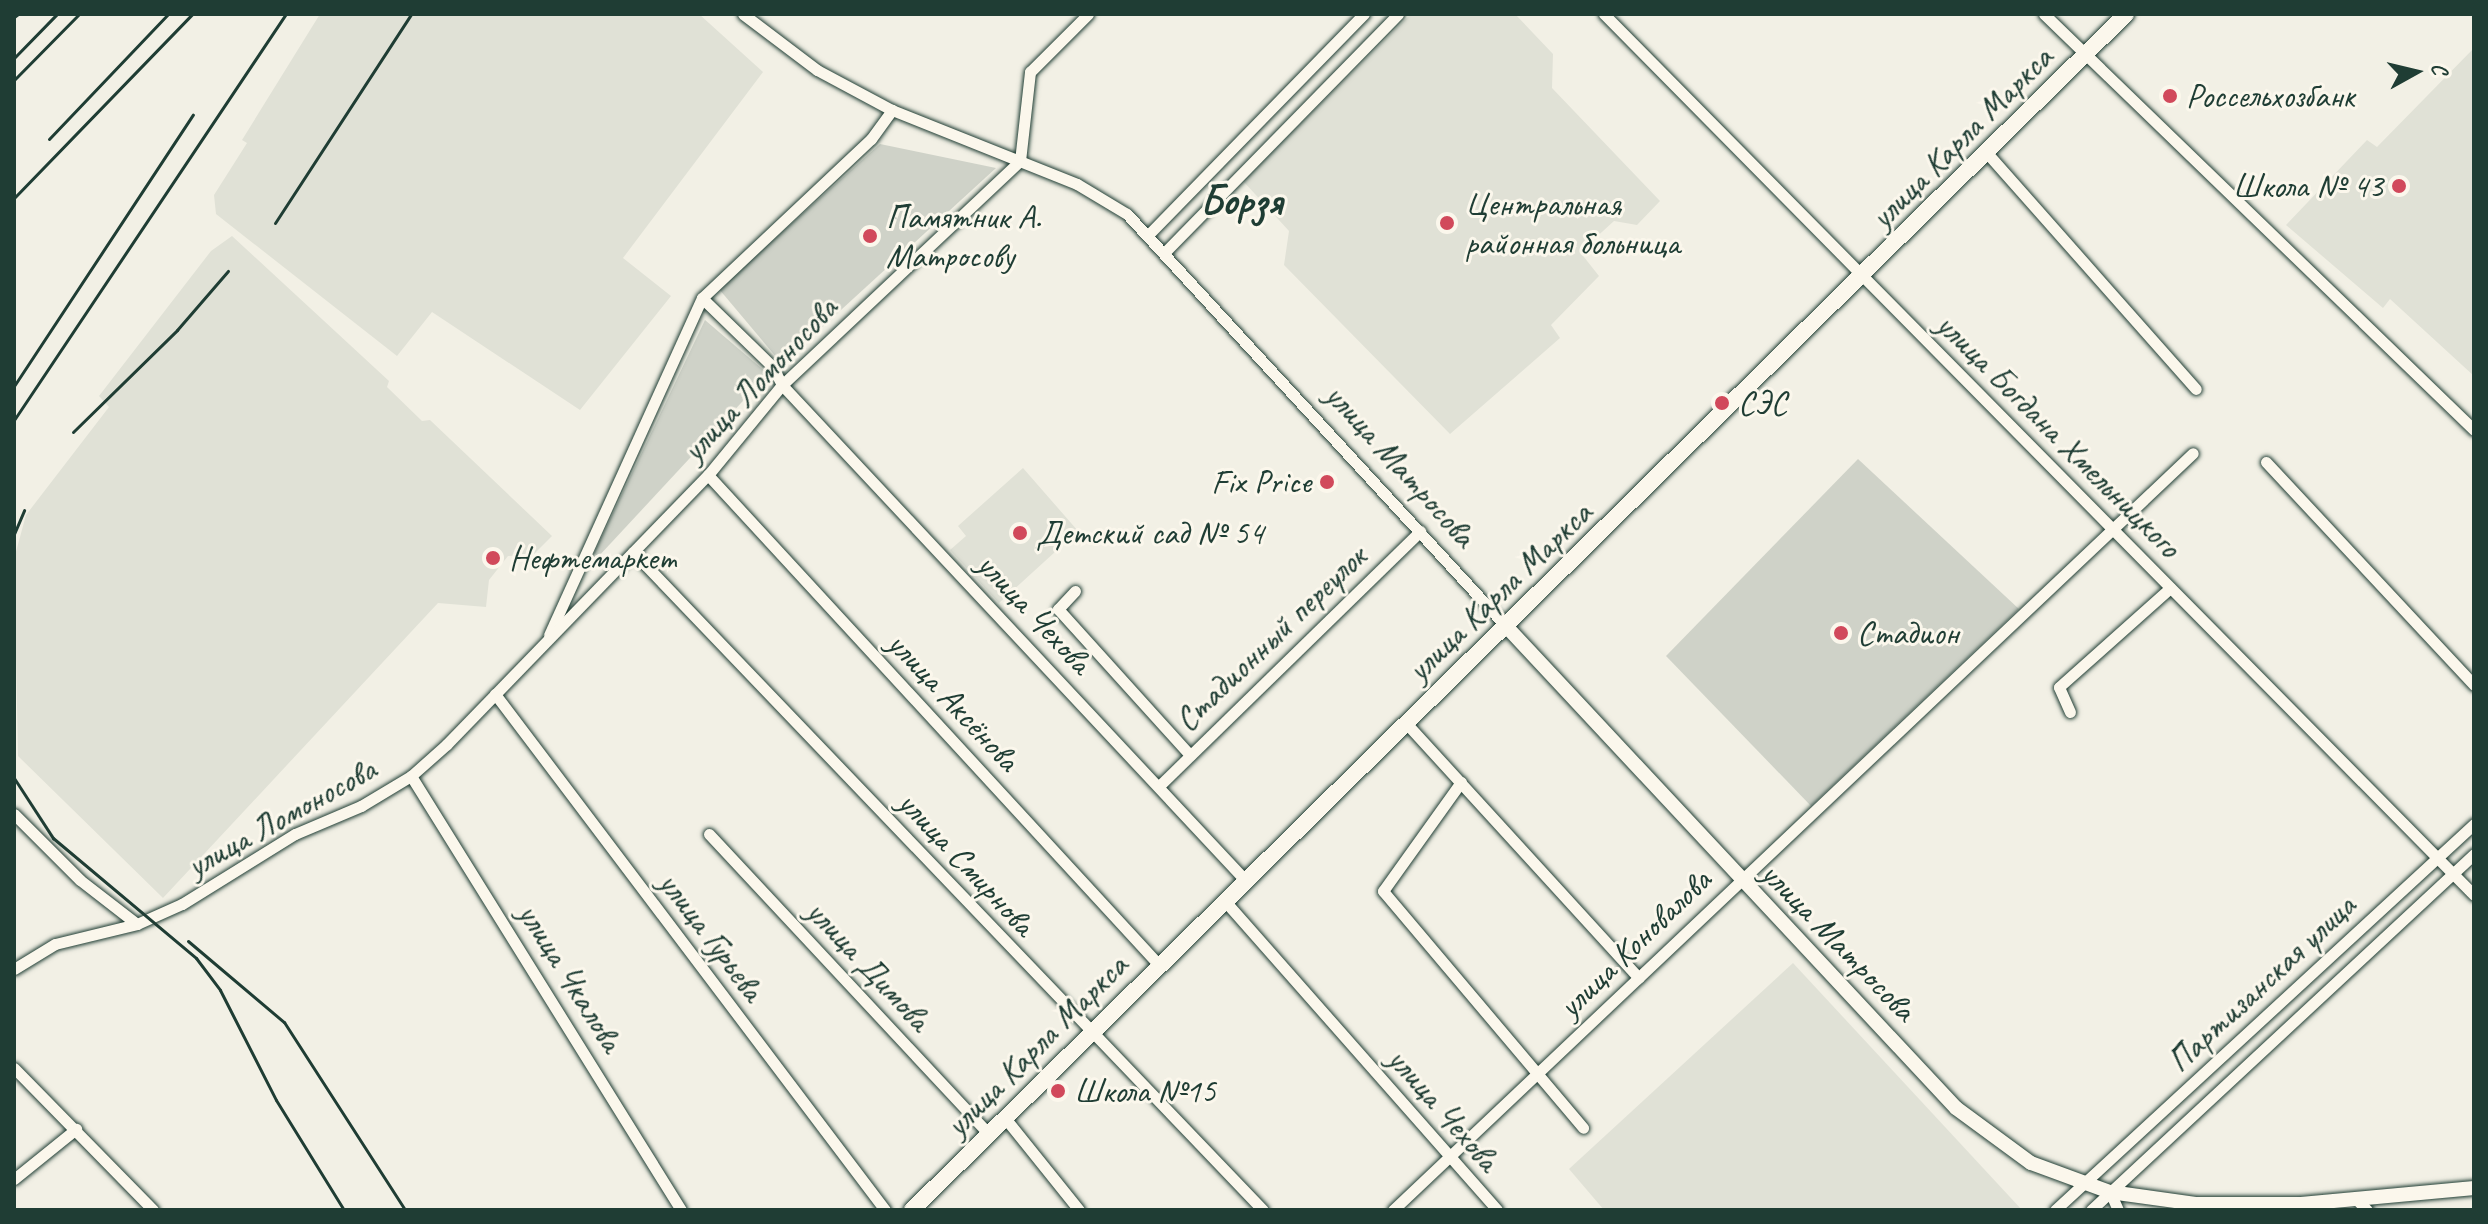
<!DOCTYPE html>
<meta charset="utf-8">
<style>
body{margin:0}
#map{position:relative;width:2488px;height:1224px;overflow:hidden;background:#f2f0e5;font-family:Caveat,sans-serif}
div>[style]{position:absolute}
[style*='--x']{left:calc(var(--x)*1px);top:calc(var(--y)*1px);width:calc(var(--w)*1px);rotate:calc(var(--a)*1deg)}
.built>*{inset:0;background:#e0e1d6}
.green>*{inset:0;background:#cfd2c8}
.roads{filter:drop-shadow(0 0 2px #1f3d34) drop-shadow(0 0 2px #1f3d34)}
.minor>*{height:11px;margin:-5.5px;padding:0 5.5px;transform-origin:5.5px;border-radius:5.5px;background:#fbf7ec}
.major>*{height:14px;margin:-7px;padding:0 7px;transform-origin:7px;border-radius:7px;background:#fbf7ec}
.highway>*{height:16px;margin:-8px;padding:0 8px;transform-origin:8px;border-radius:8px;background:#fbf7ec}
.rail>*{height:3px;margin:-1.5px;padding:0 1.5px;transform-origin:1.5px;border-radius:1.5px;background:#1f3d34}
.dots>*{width:22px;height:22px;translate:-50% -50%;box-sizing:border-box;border:4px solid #fbf7ec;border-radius:50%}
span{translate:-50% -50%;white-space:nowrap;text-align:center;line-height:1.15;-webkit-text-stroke:6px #fbf7ec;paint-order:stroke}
.poi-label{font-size:34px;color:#1f3d34}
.left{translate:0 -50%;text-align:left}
.right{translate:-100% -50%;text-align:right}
.street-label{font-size:34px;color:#1f3d34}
.district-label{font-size:42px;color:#1f3d34;font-weight:700}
.frame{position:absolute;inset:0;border:16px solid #1f3d34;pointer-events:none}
.north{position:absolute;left:2376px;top:32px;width:80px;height:80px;-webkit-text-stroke:6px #fbf7ec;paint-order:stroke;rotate:82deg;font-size:22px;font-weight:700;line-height:32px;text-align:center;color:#1f3d34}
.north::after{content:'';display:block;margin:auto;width:28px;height:36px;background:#1f3d34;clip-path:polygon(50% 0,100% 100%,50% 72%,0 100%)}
</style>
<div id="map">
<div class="built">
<i style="clip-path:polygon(320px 14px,699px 14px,763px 72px,623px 258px,671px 296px,580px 410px,432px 312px,397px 356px,216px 214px,214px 195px,247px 143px,242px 140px)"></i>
<i style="clip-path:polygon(1411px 14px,1515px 14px,1553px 54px,1552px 88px,1660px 201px,1637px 225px,1614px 221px,1580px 252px,1599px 276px,1551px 325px,1560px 338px,1450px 434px,1284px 265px,1289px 231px,1243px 181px)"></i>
<i style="clip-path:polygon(2474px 48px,2474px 376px,2390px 299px,2383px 308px,2286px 225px,2367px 140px,2377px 147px)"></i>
<i style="clip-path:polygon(232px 236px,389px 381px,387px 387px,422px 421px,430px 420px,552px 536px,533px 555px,508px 556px,489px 580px,486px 607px,438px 603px,163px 898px,18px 756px,14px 559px,26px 515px,109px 407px,99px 396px,211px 251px)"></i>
<i style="clip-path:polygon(1023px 468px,1078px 531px,999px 603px,950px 550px,966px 536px,958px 526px)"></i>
<i style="clip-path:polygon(1793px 963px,2022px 1210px,1604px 1210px,1569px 1169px)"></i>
</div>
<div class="green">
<i style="clip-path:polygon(880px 144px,996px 168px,782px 364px,719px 289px)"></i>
<i style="clip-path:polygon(705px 320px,768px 374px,598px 557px,594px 553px)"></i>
<i style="clip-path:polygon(1858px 459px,2019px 609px,1811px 806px,1666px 656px)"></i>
</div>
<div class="roads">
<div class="minor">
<i style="--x:743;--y:14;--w:93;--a:37.1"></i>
<i style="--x:817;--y:70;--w:85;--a:28.1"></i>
<i style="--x:892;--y:110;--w:199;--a:21.8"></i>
<i style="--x:1077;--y:184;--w:58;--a:31"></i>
<i style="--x:1127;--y:214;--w:558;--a:47.4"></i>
<i style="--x:1604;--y:14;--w:1238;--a:45.36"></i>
<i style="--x:2044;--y:14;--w:598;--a:44.05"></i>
<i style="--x:1987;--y:153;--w:315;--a:48.5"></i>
<i style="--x:1149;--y:234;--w:308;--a:-45.7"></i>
<i style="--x:1165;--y:252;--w:333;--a:-45.6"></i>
<i style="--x:702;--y:298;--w:98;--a:44.2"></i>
<i style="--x:772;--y:366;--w:21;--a:62"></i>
<i style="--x:782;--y:385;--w:678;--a:46.91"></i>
<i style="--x:2266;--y:462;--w:305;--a:47"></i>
<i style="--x:708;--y:475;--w:666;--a:47.37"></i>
<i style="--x:633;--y:552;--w:911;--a:46.25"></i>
<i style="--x:1075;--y:591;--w:25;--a:133"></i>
<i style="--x:1058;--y:609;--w:197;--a:47.9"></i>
<i style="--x:549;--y:635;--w:370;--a:-65.6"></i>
<i style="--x:702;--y:298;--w:232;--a:-43.3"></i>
<i style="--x:871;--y:139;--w:36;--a:-54"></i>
<i style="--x:495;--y:694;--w:647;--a:52.92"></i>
<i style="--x:2070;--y:712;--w:27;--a:-114"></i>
<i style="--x:2059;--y:687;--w:149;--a:-41.7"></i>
<i style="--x:1406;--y:723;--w:345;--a:47.6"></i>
<i style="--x:411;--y:776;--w:511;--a:58.11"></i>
<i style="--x:1461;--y:782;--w:134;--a:125.6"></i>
<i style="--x:1383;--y:891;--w:310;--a:49.8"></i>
<i style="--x:1159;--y:786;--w:365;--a:-44.3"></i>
<i style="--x:14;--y:814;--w:93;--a:45"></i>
<i style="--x:80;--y:880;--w:72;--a:37.7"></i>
<i style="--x:709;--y:834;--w:410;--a:47"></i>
<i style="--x:1224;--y:900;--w:413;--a:48.6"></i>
<i style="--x:14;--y:969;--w:48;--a:-31.4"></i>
<i style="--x:55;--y:944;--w:84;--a:-13.7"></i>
<i style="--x:137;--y:924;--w:49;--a:-24"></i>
<i style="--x:182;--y:904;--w:133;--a:-31.8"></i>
<i style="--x:295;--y:834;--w:72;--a:-23"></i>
<i style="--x:361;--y:806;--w:58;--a:-31"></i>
<i style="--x:411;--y:776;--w:48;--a:-41.6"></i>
<i style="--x:447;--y:744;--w:375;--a:-45.9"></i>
<i style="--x:708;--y:475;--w:117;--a:-50.6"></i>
<i style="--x:782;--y:385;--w:327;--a:-43.3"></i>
<i style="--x:1020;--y:161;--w:90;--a:-83.6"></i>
<i style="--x:1030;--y:72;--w:82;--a:-45"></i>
<i style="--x:14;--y:1068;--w:199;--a:45.6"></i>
<i style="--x:1005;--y:1118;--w:118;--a:51.2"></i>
<i style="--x:14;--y:1179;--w:80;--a:-38.9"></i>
<i style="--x:2110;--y:1192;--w:20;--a:66"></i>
<i style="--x:2357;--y:1200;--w:14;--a:45"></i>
<i style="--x:1393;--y:1210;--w:1101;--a:-43.42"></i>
<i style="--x:2055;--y:1210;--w:570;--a:-42.65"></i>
<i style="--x:2091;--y:1210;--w:523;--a:-42.91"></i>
</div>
<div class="major">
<i style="--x:1505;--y:625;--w:661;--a:46.96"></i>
<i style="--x:1956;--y:1108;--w:93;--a:36.3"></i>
<i style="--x:2031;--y:1163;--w:84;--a:20.2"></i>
<i style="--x:2110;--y:1192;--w:88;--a:7.9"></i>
<i style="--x:2197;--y:1204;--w:104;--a:0"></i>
<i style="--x:2301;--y:1204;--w:174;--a:-5.3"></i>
</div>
<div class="highway">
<i style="--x:912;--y:1210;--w:1704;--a:-44.57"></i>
</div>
</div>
<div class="rail">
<i style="--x:14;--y:17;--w:5;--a:-37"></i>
<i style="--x:14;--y:58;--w:62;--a:-45.7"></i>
<i style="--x:14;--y:80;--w:93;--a:-45.4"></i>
<i style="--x:49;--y:139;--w:173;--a:-46.4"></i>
<i style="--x:14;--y:198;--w:256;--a:-45.9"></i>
<i style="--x:275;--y:223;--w:249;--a:-56.9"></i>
<i style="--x:14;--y:386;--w:325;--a:-56.6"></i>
<i style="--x:14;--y:420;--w:489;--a:-56.2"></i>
<i style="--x:73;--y:432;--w:146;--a:-44.4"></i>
<i style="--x:177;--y:330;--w:78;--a:-49.2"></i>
<i style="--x:14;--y:534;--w:26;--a:-67"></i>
<i style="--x:14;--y:778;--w:72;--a:57"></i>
<i style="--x:53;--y:838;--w:187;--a:40"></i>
<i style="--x:196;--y:958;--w:40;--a:53"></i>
<i style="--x:220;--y:990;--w:123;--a:63"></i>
<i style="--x:276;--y:1100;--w:129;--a:58.3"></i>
<i style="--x:188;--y:941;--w:126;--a:40.2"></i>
<i style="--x:284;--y:1022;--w:224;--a:57.2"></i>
</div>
<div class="dots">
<i style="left:2170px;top:96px;background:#d1495b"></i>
<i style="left:2399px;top:186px;background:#d1495b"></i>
<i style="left:1447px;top:223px;background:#d1495b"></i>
<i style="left:870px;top:236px;background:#d1495b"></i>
<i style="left:1722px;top:403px;background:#d1495b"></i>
<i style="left:1327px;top:482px;background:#d1495b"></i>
<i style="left:1020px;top:533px;background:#d1495b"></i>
<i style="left:493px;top:558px;background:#d1495b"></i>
<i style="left:1841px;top:633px;background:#d1495b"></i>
<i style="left:1058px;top:1091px;background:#d1495b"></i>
</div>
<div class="poi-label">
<span class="left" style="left:2186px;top:96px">Россельхозбанк</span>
<span class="right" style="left:2383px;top:186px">Школа № 43</span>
<span class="left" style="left:1465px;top:223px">Центральная<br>районная больница</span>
<span class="left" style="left:886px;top:236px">Памятник А.<br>Матросову</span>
<span class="left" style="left:1738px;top:403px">СЭС</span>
<span class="right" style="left:1311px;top:482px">Fix Price</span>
<span class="left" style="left:1036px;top:533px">Детский сад № 54</span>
<span class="left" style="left:509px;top:558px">Нефтемаркет</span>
<span class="left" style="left:1857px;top:633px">Стадион</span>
<span class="left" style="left:1074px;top:1091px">Школа №15</span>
</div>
<div class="street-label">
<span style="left:1961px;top:137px;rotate:-45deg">улица Карла Маркса</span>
<span style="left:759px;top:379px;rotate:-47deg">улица Ломоносова</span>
<span style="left:2059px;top:435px;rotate:45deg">улица Богдана Хмельницкого</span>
<span style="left:1401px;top:465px;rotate:48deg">улица Матросова</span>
<span style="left:1499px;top:591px;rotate:-44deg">улица Карла Маркса</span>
<span style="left:1035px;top:613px;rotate:47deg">улица Чехова</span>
<span style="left:1270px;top:638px;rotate:-44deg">Стадионный переулок</span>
<span style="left:954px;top:701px;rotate:47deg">улица Аксёнова</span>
<span style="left:281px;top:817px;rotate:-29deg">улица Ломоносова</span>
<span style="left:967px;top:863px;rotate:47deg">улица Смирнова</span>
<span style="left:712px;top:936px;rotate:53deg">улица Гурьева</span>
<span style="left:1839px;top:941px;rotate:46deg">улица Матросова</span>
<span style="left:1634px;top:943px;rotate:-44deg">улица Коновалова</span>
<span style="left:869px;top:965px;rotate:47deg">улица Димова</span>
<span style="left:571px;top:977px;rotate:58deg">улица Чкалова</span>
<span style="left:2261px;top:983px;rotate:-43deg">Партизанская улица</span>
<span style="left:1036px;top:1045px;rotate:-45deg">улица Карла Маркса</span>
<span style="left:1444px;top:1109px;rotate:49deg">улица Чехова</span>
</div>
<div class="district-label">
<span style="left:1241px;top:201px">Борзя</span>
</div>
<div class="frame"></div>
<div class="north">С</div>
</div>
